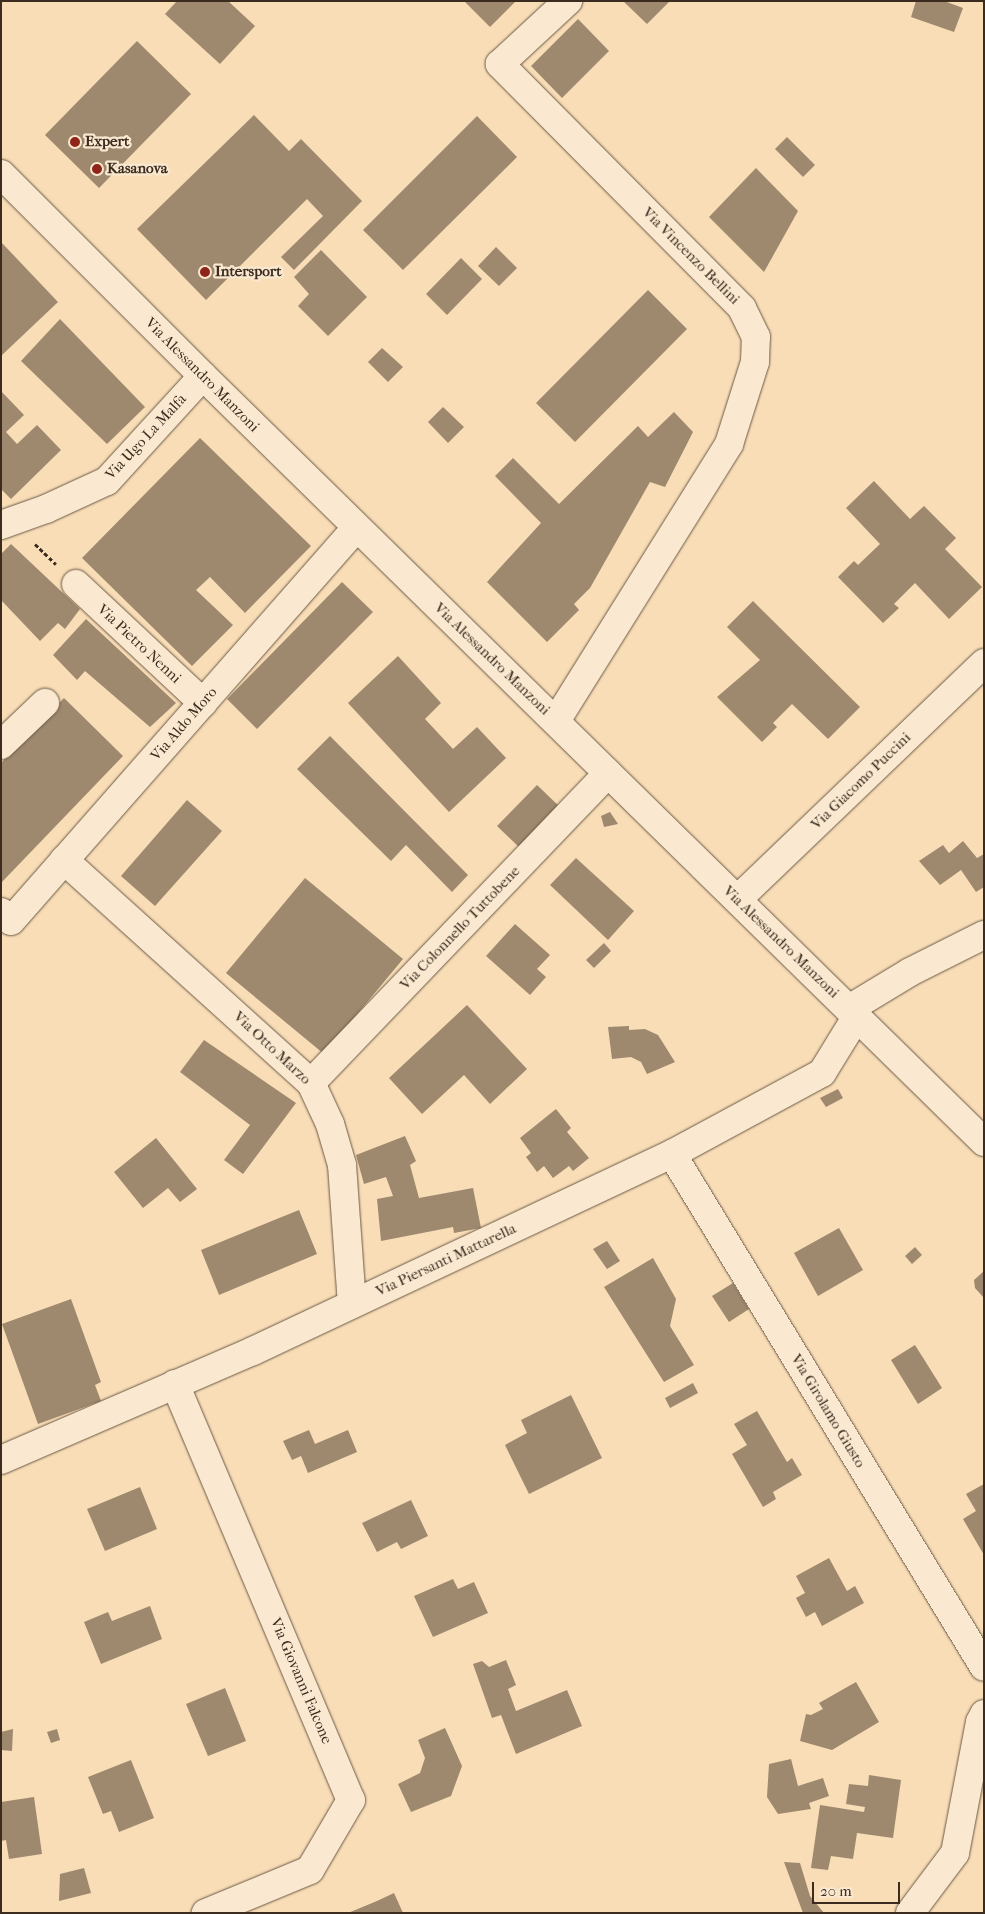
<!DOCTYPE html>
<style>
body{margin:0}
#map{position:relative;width:985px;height:1914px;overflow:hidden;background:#f8ddb6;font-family:"IM FELL French Canon",serif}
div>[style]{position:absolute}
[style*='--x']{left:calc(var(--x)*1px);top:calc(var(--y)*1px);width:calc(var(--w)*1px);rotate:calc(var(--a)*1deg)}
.building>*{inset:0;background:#9e886e}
.path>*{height:3px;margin-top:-1.5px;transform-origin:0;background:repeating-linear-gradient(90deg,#3c2c20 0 4px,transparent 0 6.5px)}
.roads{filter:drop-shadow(0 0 1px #6b5846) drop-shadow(0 0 1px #6b5846)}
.minor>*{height:28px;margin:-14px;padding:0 14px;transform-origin:14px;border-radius:14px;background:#fae9d0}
.secondary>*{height:28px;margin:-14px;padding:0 14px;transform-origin:14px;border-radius:14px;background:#fae9d0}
.dots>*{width:14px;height:14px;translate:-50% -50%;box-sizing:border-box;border:2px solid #fae9d0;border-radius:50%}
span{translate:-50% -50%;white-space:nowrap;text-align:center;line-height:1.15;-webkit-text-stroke:4.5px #fae9d0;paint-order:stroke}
.poi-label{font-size:15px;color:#3c2c20;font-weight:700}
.left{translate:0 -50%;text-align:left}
.street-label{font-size:15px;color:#3c2c20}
.frame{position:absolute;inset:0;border:2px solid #3c2c20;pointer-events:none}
.scale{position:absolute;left:812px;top:1882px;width:88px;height:22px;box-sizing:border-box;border:2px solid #3c2c20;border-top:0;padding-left:6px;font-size:15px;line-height:18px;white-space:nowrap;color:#3c2c20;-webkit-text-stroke:4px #fae9d0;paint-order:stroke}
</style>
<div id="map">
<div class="building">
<i style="clip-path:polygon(177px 1px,228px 1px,255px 26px,220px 64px,165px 14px)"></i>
<i style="clip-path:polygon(464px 1px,516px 1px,490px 27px)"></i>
<i style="clip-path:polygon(623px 1px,670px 1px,647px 24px)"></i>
<i style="clip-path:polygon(916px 1px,944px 1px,963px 8px,954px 32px,911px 17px)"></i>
<i style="clip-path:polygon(578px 19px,609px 51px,562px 98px,531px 66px)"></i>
<i style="clip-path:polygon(137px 41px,191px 94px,99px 188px,45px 135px)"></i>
<i style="clip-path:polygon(254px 115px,289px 151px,301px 139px,362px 201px,294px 270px,281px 257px,323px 216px,307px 199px,206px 300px,137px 229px)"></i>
<i style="clip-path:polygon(477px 116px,517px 157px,403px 270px,363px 230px)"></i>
<i style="clip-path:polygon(787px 137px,815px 165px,803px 177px,775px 149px)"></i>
<i style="clip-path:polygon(756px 168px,798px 211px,764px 272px,709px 217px)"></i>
<i style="clip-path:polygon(1px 242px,58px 302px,1px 356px)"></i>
<i style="clip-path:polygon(496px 247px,517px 268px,499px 286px,478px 266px)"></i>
<i style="clip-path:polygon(321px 250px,367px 297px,328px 336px,298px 306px,309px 294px,294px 277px)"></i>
<i style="clip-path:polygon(461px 258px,482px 279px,447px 315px,426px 294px)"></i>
<i style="clip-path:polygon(648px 290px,687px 329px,575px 442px,536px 403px)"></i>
<i style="clip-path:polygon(60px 319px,145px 407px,107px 444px,21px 361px)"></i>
<i style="clip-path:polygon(382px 348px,403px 367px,388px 382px,368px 362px)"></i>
<i style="clip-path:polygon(1px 391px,24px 415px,6px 432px,17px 444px,37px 425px,61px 450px,11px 499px,1px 489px)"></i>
<i style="clip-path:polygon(443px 407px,464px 427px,448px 443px,428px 422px)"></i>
<i style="clip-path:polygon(674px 412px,693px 432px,665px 487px,650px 482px,590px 588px,574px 604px,579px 610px,547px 642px,487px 582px,541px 523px,495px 476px,513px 458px,559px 504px,638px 426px,648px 437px)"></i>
<i style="clip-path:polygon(200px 438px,311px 546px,245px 613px,210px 577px,196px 590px,233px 625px,192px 666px,82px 558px)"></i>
<i style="clip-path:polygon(874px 481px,910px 519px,924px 506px,956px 538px,945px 549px,982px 587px,949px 619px,915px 583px,894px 604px,899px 608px,883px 623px,838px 577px,854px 561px,858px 565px,880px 544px,846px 508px)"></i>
<i style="clip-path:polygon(11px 544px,80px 609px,65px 629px,58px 623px,40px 641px,1px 600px,1px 554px)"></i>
<i style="clip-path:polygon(342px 582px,373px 612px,257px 729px,227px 699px)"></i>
<i style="clip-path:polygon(753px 601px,860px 707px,828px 739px,792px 704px,773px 723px,777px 727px,762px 742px,717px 697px,760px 660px,727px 627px)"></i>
<i style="clip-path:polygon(86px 619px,176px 703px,150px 727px,85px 671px,77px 680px,53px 655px)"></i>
<i style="clip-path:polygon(398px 656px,441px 703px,425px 719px,453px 749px,477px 727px,506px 758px,449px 812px,348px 703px)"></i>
<i style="clip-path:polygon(64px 698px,123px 756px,1px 883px,1px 763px)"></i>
<i style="clip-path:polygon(330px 736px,468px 875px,452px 892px,406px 845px,391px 861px,297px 769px)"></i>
<i style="clip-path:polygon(537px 785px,562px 809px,522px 850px,497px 826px)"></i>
<i style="clip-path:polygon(187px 800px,222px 831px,155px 906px,121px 876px)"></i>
<i style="clip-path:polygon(610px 812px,618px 824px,604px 827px,601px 816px)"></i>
<i style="clip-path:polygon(963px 841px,977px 858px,984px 854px,984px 887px,976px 892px,961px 870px,940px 885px,919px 861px,943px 845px,949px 853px)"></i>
<i style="clip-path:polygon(576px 858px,634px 911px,608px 940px,550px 885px)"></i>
<i style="clip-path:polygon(305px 878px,403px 959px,324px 1054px,226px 973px)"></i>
<i style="clip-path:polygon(515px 924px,550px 955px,537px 969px,546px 977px,530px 995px,486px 956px)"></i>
<i style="clip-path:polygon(604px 943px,611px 951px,594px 968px,586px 960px)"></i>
<i style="clip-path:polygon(467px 1005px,527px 1069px,490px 1104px,464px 1075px,422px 1114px,389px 1078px)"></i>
<i style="clip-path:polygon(629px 1026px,629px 1030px,645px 1029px,658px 1035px,675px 1062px,647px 1074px,641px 1062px,631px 1057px,612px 1059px,608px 1027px)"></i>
<i style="clip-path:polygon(204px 1040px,296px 1103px,243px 1174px,224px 1160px,250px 1125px,180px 1072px)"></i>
<i style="clip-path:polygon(838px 1089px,843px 1098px,826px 1107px,820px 1098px)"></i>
<i style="clip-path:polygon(556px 1109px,571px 1128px,567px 1132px,589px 1158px,573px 1171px,569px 1166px,553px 1178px,544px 1166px,537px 1172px,526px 1157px,531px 1153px,520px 1138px)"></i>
<i style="clip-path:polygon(405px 1136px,416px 1161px,410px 1165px,419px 1198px,473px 1188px,481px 1228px,454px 1233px,453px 1227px,381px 1241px,377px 1199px,393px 1196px,386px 1177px,364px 1184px,356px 1155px)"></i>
<i style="clip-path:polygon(156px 1138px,197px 1189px,180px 1202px,168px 1188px,143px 1208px,114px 1172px)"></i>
<i style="clip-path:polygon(299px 1210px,317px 1254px,219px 1295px,201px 1250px)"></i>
<i style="clip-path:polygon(839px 1228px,863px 1270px,818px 1296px,794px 1253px)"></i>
<i style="clip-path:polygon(607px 1241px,620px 1261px,607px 1269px,593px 1249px)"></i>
<i style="clip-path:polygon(915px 1247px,922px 1255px,912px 1264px,905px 1256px)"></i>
<i style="clip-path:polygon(653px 1258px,676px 1299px,670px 1326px,694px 1365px,664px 1382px,604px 1287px)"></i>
<i style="clip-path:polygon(984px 1271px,984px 1298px,975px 1288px,974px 1280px)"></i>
<i style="clip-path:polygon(733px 1283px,749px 1309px,729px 1322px,712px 1296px)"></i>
<i style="clip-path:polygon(71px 1299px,101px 1382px,95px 1385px,101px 1401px,38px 1424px,2px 1324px)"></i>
<i style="clip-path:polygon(915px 1345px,942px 1388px,918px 1404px,891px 1360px)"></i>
<i style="clip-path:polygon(693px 1383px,698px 1393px,670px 1408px,665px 1398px)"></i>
<i style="clip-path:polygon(571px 1395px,602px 1458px,529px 1494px,505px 1445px,527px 1433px,521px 1420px)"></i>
<i style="clip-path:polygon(757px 1411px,787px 1462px,792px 1458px,802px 1475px,773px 1492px,776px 1499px,763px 1507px,732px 1454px,747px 1445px,734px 1424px)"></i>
<i style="clip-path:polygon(309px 1430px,315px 1444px,348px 1430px,357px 1452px,308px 1473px,301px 1456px,292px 1460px,283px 1441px)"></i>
<i style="clip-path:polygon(984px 1484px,984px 1555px,963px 1519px,976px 1511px,966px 1494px)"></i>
<i style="clip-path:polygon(140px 1487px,157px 1529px,105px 1551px,87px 1509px)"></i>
<i style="clip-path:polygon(411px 1500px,428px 1536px,401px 1549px,397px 1542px,377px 1552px,362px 1523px)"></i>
<i style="clip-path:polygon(829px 1558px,847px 1591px,855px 1586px,864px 1603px,822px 1626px,815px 1612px,806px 1617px,796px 1598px,805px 1593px,796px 1576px)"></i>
<i style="clip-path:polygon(453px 1579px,458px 1589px,474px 1582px,488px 1613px,433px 1637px,414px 1596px)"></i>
<i style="clip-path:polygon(150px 1606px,162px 1639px,101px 1664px,84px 1622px,108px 1612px,112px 1621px)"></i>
<i style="clip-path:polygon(506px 1660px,516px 1685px,508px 1689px,516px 1711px,567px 1690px,582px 1726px,516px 1754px,501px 1715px,492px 1718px,473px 1664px,482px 1661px,489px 1667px)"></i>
<i style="clip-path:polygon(856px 1682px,879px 1722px,832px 1750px,800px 1741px,806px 1714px,811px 1715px,823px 1709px,819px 1703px)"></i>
<i style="clip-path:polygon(225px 1688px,246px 1741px,208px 1756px,186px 1704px)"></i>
<i style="clip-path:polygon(445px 1728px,462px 1766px,451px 1796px,411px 1812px,398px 1784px,420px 1773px,425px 1758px,418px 1740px)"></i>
<i style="clip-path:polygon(13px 1729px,12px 1751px,1px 1750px,1px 1732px)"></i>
<i style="clip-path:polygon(57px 1729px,60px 1740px,51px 1743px,47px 1732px)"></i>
<i style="clip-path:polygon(791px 1759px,798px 1786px,823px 1778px,829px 1796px,809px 1803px,811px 1809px,778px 1814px,767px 1797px,769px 1764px)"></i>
<i style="clip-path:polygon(131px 1760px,154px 1818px,119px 1832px,111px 1811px,103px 1814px,88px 1777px)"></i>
<i style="clip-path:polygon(869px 1775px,901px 1780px,893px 1838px,857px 1833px,853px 1859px,831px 1856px,828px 1870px,811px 1868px,820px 1805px,864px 1812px,865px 1807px,846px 1804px,849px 1784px,868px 1786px)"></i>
<i style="clip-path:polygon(34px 1797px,42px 1854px,9px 1859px,6px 1840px,1px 1841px,1px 1802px)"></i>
<i style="clip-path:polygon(784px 1862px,800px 1863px,810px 1896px,824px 1913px,803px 1913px)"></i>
<i style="clip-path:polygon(84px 1868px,91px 1893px,59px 1901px,60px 1874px)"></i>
<i style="clip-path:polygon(394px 1893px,403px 1913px,348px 1913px,377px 1901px)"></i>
</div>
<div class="path">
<i style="--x:35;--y:544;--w:29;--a:44"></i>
</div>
<div class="roads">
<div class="minor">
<i style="--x:1;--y:525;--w:48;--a:-19.6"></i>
<i style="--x:46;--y:509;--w:67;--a:-24.7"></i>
<i style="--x:107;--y:481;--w:142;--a:-47.6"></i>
<i style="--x:76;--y:584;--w:174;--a:43.1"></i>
<i style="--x:556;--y:721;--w:327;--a:-58"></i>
<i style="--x:729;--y:444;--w:86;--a:-72.4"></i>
<i style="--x:755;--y:362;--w:25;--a:-88"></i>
<i style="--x:756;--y:337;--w:32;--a:-116"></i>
<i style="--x:742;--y:308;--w:344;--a:-134.8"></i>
<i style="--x:500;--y:64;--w:93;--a:-42.8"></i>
<i style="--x:1;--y:745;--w:61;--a:-43.7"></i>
<i style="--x:64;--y:860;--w:333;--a:42.1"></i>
<i style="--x:311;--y:1083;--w:45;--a:65.1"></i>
<i style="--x:330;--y:1124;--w:43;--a:73.7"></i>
<i style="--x:342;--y:1165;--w:139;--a:85.9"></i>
<i style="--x:738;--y:899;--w:341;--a:-43.8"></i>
<i style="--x:1;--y:912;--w:13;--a:42"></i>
<i style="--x:11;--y:921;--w:524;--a:-48.71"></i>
<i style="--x:849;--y:1009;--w:71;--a:-31.2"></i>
<i style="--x:910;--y:972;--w:83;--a:-26.6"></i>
<i style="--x:311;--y:1083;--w:429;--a:-46.2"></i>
<i style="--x:672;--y:1154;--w:600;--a:58.69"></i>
<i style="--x:175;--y:1384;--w:452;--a:67.1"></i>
<i style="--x:351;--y:1800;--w:81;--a:120.4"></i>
<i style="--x:310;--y:1870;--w:113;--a:157.5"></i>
<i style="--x:1;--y:1460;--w:275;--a:-23.4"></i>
<i style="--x:253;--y:1351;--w:463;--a:-25.2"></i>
<i style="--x:672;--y:1154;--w:170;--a:-28.4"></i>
<i style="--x:822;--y:1073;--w:67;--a:-58.4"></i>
<i style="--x:910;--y:1913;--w:75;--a:-53.1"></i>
<i style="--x:955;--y:1853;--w:133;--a:-79.2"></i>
<i style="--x:980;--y:1722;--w:9;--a:-63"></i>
</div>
<div class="secondary">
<i style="--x:1;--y:174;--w:286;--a:45"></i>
<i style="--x:203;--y:376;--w:1094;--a:44.44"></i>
</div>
</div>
<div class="dots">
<i style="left:75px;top:142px;background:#8f2418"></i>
<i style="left:97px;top:169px;background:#8f2418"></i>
<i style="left:205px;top:272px;background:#8f2418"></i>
</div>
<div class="poi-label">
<span class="left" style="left:85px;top:142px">Expert</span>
<span class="left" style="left:107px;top:169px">Kasanova</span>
<span class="left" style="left:215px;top:272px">Intersport</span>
</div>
<div class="street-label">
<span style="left:691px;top:256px;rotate:45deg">Via Vincenzo Bellini</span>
<span style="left:202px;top:375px;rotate:45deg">Via Alessandro Manzoni</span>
<span style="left:146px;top:437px;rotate:-47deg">Via Ugo La Malfa</span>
<span style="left:139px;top:644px;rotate:43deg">Via Pietro Nenni</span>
<span style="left:492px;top:659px;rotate:44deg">Via Alessandro Manzoni</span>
<span style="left:184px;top:724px;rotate:-49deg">Via Aldo Moro</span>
<span style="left:861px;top:781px;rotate:-44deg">Via Giacomo Puccini</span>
<span style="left:460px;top:928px;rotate:-46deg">Via Colonnello Tuttobene</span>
<span style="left:781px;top:942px;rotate:44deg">Via Alessandro Manzoni</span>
<span style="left:272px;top:1048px;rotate:43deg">Via Otto Marzo</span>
<span style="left:446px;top:1260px;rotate:-25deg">Via Piersanti Mattarella</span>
<span style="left:828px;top:1411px;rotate:59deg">Via Girolamo Giusto</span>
<span style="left:301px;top:1681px;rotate:67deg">Via Giovanni Falcone</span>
</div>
<div class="frame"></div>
<div class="scale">20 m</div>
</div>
